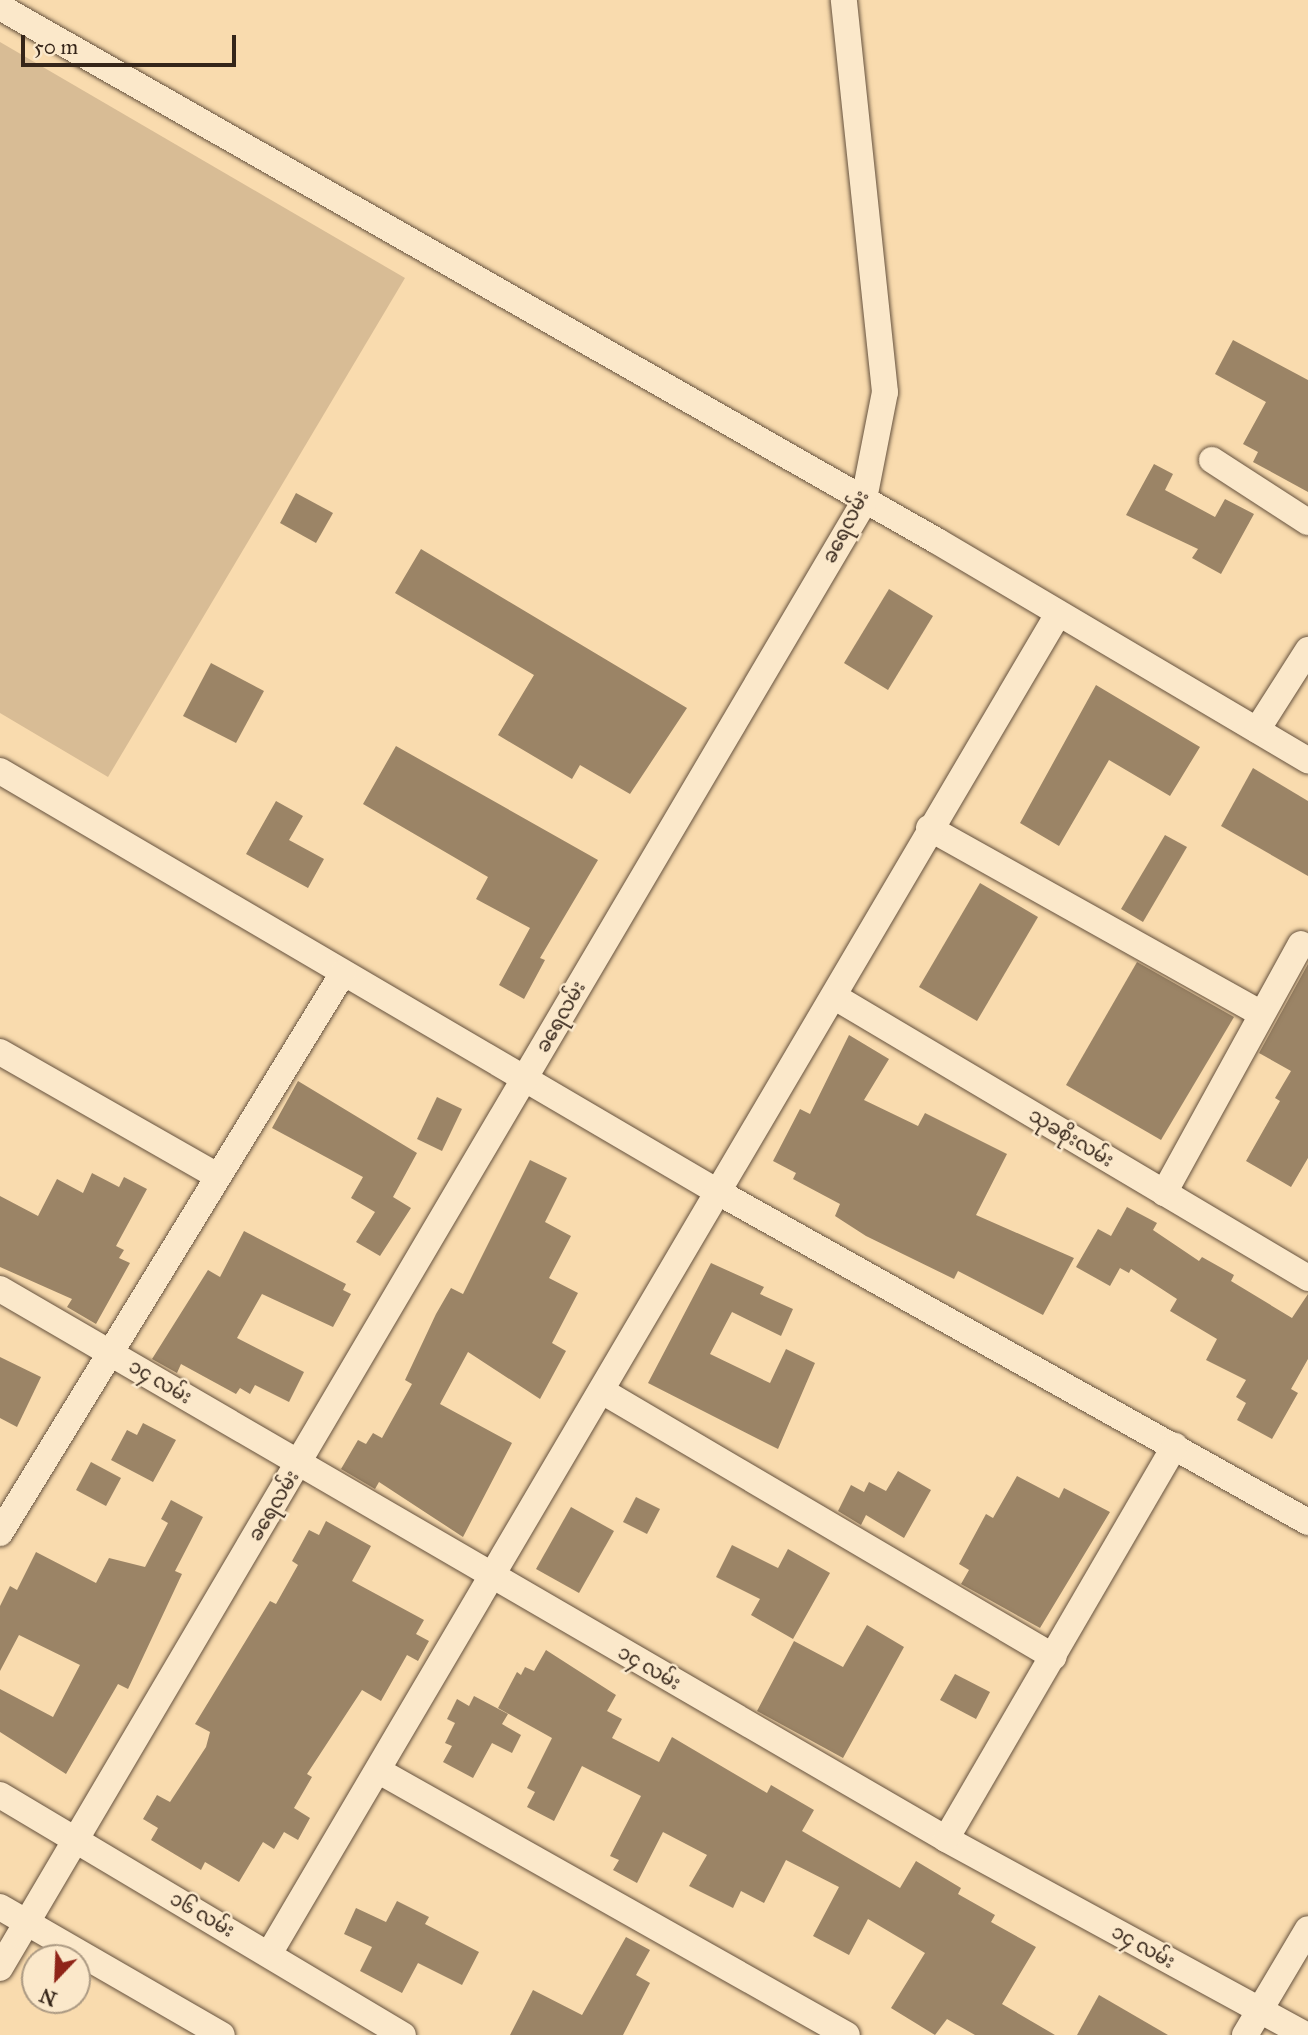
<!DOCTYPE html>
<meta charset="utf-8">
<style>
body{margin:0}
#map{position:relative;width:1308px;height:2035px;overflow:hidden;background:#f9dbae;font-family:"IM FELL Great Primer","Noto Sans Myanmar",serif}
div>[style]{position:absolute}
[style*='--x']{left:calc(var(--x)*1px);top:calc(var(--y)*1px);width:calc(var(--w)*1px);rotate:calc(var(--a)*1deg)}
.green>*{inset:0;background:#d8bc95}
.building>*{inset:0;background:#9b8466}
.roads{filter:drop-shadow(0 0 2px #66523e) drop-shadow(0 0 2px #66523e)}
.minor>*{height:26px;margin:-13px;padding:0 13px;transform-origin:13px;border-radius:13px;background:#fbe8ca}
span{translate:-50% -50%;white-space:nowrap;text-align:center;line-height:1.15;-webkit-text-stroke:5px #fbe8ca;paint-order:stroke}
.street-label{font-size:19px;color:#352519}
.north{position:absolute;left:21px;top:1944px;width:70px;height:70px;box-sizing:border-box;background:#fbe8ca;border:2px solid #ac9a83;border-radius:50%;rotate:203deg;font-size:19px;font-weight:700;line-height:28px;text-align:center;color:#352519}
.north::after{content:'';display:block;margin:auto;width:24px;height:32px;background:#8f2418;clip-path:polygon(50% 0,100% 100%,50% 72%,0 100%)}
.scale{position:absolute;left:21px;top:35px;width:215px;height:32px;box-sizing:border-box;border:4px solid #352519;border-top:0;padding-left:9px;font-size:21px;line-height:24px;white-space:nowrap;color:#352519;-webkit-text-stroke:5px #fbe8ca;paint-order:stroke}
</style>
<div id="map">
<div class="green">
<i style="clip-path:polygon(0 42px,405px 278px,108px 777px,0 713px)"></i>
</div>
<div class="building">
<i style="clip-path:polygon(1233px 340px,1308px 380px,1308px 492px,1253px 462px,1258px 452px,1243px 444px,1266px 402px,1215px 374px)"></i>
<i style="clip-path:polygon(1154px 464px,1173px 474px,1165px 490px,1215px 517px,1225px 499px,1254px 514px,1221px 574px,1192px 558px,1198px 549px,1126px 515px)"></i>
<i style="clip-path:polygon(296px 493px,333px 513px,316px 543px,280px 523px)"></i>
<i style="clip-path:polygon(421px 549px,687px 708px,630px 794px,580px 765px,572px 779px,498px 735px,534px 675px,395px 593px)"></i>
<i style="clip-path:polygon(889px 589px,933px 616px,888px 690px,844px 663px)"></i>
<i style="clip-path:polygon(211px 663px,264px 691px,236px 743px,183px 716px)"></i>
<i style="clip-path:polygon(1096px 685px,1200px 747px,1170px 796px,1109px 760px,1059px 846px,1020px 823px)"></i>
<i style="clip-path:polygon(396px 746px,598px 860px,540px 958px,545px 960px,524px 999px,499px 985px,530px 928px,476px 899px,488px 877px,363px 804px)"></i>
<i style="clip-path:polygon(1253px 768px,1308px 801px,1308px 876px,1221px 826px)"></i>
<i style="clip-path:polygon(276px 801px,303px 816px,289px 840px,324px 859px,308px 888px,246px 854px)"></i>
<i style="clip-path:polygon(1165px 835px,1187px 847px,1143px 922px,1121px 909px)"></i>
<i style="clip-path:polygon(980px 883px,1038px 917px,977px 1021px,919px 987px)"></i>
<i style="clip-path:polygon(1137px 962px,1234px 1017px,1161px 1140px,1066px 1085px)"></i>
<i style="clip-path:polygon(1308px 964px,1308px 1158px,1291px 1187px,1246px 1161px,1280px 1101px,1275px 1098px,1291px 1071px,1259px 1053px)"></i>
<i style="clip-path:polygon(849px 1035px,889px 1059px,864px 1100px,918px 1126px,925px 1113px,1007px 1154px,976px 1215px,1074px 1258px,1043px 1315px,958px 1271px,954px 1279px,866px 1236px,835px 1216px,840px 1204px,793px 1179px,796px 1173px,773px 1161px,800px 1109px,810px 1114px)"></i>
<i style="clip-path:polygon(298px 1081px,417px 1153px,393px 1197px,411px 1208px,380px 1256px,356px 1242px,375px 1212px,351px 1198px,363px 1177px,272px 1128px)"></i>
<i style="clip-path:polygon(437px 1097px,462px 1109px,442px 1151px,417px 1139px)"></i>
<i style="clip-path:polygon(530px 1160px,567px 1178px,545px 1222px,571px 1236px,549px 1278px,578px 1293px,552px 1343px,566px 1351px,540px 1399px,468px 1352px,440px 1404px,512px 1443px,463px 1537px,379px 1482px,375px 1489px,341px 1469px,358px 1440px,366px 1444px,373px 1433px,382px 1438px,412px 1384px,405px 1380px,436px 1314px,451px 1288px,463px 1294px)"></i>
<i style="clip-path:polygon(92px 1173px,119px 1187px,124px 1177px,147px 1189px,116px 1246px,124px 1250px,119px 1258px,130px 1263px,96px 1324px,67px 1307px,72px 1299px,0 1267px,0 1196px,38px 1216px,57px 1179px,83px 1193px)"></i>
<i style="clip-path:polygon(1127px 1207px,1157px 1223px,1153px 1230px,1199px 1261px,1202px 1257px,1234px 1275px,1231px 1281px,1292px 1318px,1308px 1294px,1308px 1359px,1291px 1389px,1298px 1393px,1272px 1439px,1237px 1420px,1246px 1403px,1236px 1397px,1246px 1380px,1206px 1360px,1217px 1339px,1170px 1311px,1177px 1299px,1131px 1269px,1129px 1273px,1120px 1268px,1110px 1286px,1076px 1267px,1098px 1229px,1111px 1236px)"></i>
<i style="clip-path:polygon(244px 1231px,346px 1284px,343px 1290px,351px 1294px,333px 1327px,262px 1294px,237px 1338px,304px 1372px,289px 1402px,255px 1385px,250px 1394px,240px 1388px,236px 1394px,181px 1364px,177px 1373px,152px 1359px,208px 1270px,220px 1277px)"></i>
<i style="clip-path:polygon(711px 1263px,764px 1287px,760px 1294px,793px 1309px,781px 1336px,732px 1312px,710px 1354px,770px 1383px,786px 1349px,815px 1363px,778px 1449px,648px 1383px)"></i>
<i style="clip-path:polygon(0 1357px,41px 1377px,17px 1427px,0 1418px)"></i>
<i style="clip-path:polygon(143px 1423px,176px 1440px,153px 1482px,111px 1460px,127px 1430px,137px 1435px)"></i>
<i style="clip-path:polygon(91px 1462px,121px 1478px,106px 1506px,76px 1490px)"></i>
<i style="clip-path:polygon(898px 1471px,931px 1490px,904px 1538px,866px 1515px,861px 1525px,838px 1511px,851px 1485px,864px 1492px,869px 1482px,886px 1491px)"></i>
<i style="clip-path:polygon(1017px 1476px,1059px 1498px,1064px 1488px,1110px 1512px,1040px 1628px,961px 1584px,969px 1570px,959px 1564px,986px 1514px,993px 1518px)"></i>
<i style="clip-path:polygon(636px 1497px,660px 1509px,647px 1534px,623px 1522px)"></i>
<i style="clip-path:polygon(171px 1500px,203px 1517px,175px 1571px,182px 1574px,128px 1689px,118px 1684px,66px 1774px,0 1732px,0 1689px,53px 1717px,80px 1665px,19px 1635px,0 1671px,0 1606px,10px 1586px,17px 1590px,36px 1552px,96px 1583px,109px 1558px,145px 1567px,168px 1523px,161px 1519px)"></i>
<i style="clip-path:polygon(571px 1507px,614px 1531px,579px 1593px,536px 1569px)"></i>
<i style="clip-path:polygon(326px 1521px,371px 1546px,352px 1581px,424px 1620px,416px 1634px,429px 1641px,418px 1661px,407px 1655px,381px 1701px,362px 1690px,307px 1774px,312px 1777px,294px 1808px,310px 1818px,298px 1840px,284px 1832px,274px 1849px,263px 1842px,239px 1882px,205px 1862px,201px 1870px,151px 1840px,158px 1828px,143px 1819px,157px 1795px,170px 1802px,206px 1747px,210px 1732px,195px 1724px,270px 1601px,276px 1604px,298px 1565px,292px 1561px,309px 1530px,319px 1535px)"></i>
<i style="clip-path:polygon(732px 1545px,778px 1568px,788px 1549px,830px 1573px,793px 1639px,751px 1615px,760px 1599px,716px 1577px)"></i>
<i style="clip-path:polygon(867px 1625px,904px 1647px,843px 1758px,757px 1711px,794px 1641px,843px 1667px)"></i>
<i style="clip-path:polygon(546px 1650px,616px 1695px,607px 1711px,622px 1719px,612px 1738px,659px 1762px,672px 1737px,767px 1793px,771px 1785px,814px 1810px,802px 1831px,900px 1888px,916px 1861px,961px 1888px,958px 1894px,995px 1915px,991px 1922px,1036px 1947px,1002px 2004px,1055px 2035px,975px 2035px,947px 2019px,935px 2035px,891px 2008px,925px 1953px,868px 1919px,849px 1955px,813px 1936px,839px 1887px,786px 1860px,764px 1903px,741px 1891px,733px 1908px,689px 1886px,707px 1855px,663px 1832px,637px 1883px,613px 1870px,619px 1860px,610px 1856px,641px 1796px,582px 1766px,554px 1821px,527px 1807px,535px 1792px,527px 1788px,552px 1738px,498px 1708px,517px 1672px,521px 1675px,525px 1667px,534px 1671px)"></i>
<i style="clip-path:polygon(955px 1674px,990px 1692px,976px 1719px,940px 1700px)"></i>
<i style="clip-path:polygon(474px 1696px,508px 1714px,502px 1724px,521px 1735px,512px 1753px,492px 1743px,473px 1778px,443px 1762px,452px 1746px,445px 1743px,455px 1723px,447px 1719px,457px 1699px,469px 1706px)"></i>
<i style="clip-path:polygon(397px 1901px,429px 1917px,425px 1924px,479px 1952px,462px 1985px,418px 1963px,402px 1993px,360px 1971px,372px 1947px,344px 1934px,356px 1908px,386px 1922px)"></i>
<i style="clip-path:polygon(626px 1937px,650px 1950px,636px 1975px,650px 1983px,623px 2035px,510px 2035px,533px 1990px,582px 2015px)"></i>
<i style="clip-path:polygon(1099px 1995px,1168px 2035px,1077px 2035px)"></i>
</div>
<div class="roads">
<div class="minor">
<i style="--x:0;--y:7;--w:1078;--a:29.68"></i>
<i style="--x:937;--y:541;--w:431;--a:30.6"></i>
<i style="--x:1212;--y:460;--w:114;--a:32.9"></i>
<i style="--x:1257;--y:730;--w:95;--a:-57.5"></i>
<i style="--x:0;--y:771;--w:832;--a:30.39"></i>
<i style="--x:718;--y:1192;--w:676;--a:29.22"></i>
<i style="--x:929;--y:828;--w:381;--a:29.2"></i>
<i style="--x:835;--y:997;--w:550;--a:30.71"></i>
<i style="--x:0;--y:1052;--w:249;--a:29.7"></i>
<i style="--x:1164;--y:1193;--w:284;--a:-61.2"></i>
<i style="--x:0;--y:1289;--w:1094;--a:30.17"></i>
<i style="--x:946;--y:1839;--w:409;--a:28.6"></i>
<i style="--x:602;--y:1391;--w:524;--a:30.48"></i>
<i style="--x:0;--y:1533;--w:657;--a:-58.51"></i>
<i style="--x:379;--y:1771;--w:537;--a:29.43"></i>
<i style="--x:0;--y:1795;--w:469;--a:30.8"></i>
<i style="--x:946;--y:1839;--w:455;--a:-59.8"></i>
<i style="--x:0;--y:1907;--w:256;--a:30"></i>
<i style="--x:269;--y:1954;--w:1555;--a:-59.51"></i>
<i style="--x:0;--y:1968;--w:1699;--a:-59.48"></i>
<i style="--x:863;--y:504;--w:114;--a:-78.9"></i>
<i style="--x:885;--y:392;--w:394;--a:-96"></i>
<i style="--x:1245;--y:2035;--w:123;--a:-59.3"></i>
</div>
</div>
<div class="street-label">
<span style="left:846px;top:527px;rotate:-63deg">ခရေလမ်း</span>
<span style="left:561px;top:1017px;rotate:-60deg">ခရေလမ်း</span>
<span style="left:1071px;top:1138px;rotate:31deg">သုခစိုးလမ်း</span>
<span style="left:160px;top:1382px;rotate:30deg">၁၄ လမ်း</span>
<span style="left:274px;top:1506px;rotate:-59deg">ခရေလမ်း</span>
<span style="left:649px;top:1668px;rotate:30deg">၁၄ လမ်း</span>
<span style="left:202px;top:1915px;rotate:30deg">၁၆ လမ်း</span>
<span style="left:1143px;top:1947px;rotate:29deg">၁၄ လမ်း</span>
</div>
<div class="north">N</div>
<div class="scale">50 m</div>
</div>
